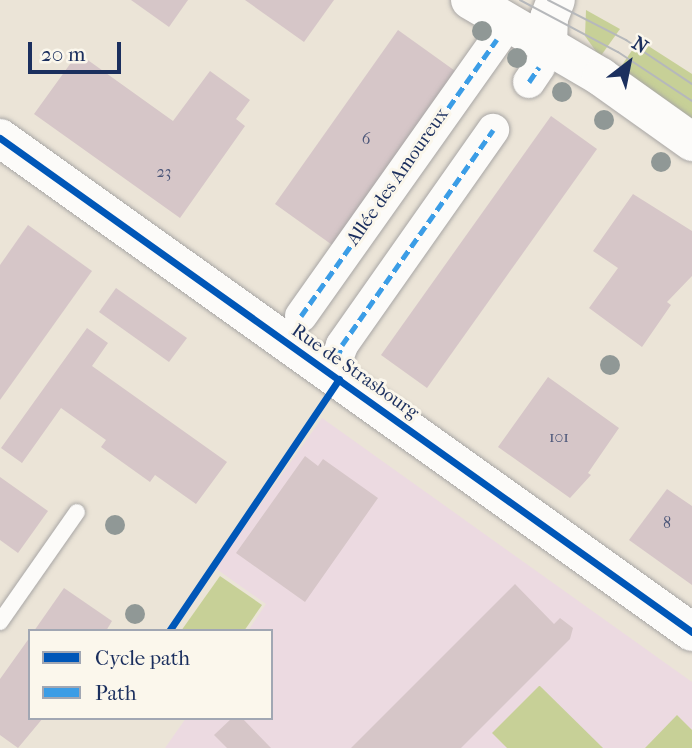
<!DOCTYPE html>
<meta charset="utf-8">
<style>
body{margin:0}
#map{position:relative;width:692px;height:748px;overflow:hidden;background:#ebe4d7;font-family:"IM FELL French Canon",serif}
div>[style]{position:absolute}
[style*='--x']{left:calc(var(--x)*1px);top:calc(var(--y)*1px);width:calc(var(--w)*1px);rotate:calc(var(--a)*1deg)}
.built>*{inset:0;background:#ecdae1}
.green>*{inset:0;background:#c7d097}
.building>*{inset:0;background:#d6c6c8}
.roads{filter:drop-shadow(0 0 2px #a8a6a5) drop-shadow(0 0 2px #a8a6a5)}
.lane>*{height:16px;margin:-8px;padding:0 8px;transform-origin:8px;border-radius:8px;background:#fcfbf9}
.street>*{height:32px;margin:-16px;padding:0 16px;transform-origin:16px;border-radius:16px;background:#fcfbf9}
.secondary>*{height:38px;margin:-19px;padding:0 19px;transform-origin:19px;border-radius:19px;background:#fcfbf9}
.tram>*{height:2px;margin:-1px;padding:0 1px;transform-origin:1px;border-radius:1px;background:#b6b8bb}
.quiet>*{height:5px;margin-top:-2.5px;transform-origin:0;background:repeating-linear-gradient(90deg,#3b9de6 0 10px,transparent 0 15px)}
.cycleway>*{height:7px;margin:-3.5px;padding:0 3.5px;transform-origin:3.5px;border-radius:3.5px;background:#0057b8}
.trees>*{width:20px;height:20px;margin:-10px;border-radius:50%;background:#909896}
span{translate:-50% -50%;white-space:nowrap;text-align:center;line-height:1.15;-webkit-text-stroke:6px #fbf7ec;paint-order:stroke}
.number-label{font-size:16px;color:#4a5578}
.number-label span{-webkit-text-stroke-width:0}
.street-label{font-size:19px;color:#1b2f5e}
.legend{position:absolute;left:28px;top:629px;width:245px;height:91px;box-sizing:border-box;background:#fbf7ec;border:2px solid #a1a7b3;margin:0;padding:9px 12px;list-style:none;font-size:21px;color:#1b2f5e}
.legend li{display:flex;align-items:center;gap:14px;height:35px}
.legend b{width:35px;border:2px solid #a1a7b3}
.north{position:absolute;left:594px;top:28px;width:70px;height:70px;-webkit-text-stroke:5px #fbf7ec;paint-order:stroke;rotate:32deg;font-size:19px;font-weight:700;line-height:28px;text-align:center;color:#1b2f5e}
.north::after{content:'';display:block;margin:auto;width:24px;height:32px;background:#1b2f5e;clip-path:polygon(50% 0,100% 100%,50% 72%,0 100%)}
.scale{position:absolute;left:28px;top:42px;width:93px;height:32px;box-sizing:border-box;border:4px solid #1b2f5e;border-top:0;padding-left:9px;font-size:21px;line-height:24px;white-space:nowrap;color:#1b2f5e;-webkit-text-stroke:5px #fbf7ec;paint-order:stroke}
</style>
<div id="map">
<div class="built">
<i style="clip-path:polygon(322px 418px,692px 682px,692px 748px,165px 748px,186px 718px,271px 718px,271px 631px,248px 631px,266px 604px,215px 568px)"></i>
</div>
<div class="green">
<i style="clip-path:polygon(586px 10px,620px 29px,600px 57px,585px 36px)"></i>
<i style="clip-path:polygon(639px 40px,692px 74px,692px 124px,618px 71px)"></i>
<i style="clip-path:polygon(220px 576px,262px 605px,244px 631px,181px 631px)"></i>
<i style="clip-path:polygon(539px 686px,540px 686px,603px 748px,507px 748px,492px 733px)"></i>
<i style="clip-path:polygon(677px 715px,692px 730px,692px 748px,645px 748px)"></i>
</div>
<div class="building">
<i style="clip-path:polygon(131px 0,188px 0,169px 27px)"></i>
<i style="clip-path:polygon(245px 0,334px 0,304px 42px)"></i>
<i style="clip-path:polygon(398px 30px,458px 73px,335px 247px,275px 204px)"></i>
<i style="clip-path:polygon(78px 53px,173px 121px,210px 71px,250px 100px,236px 119px,245px 126px,180px 218px,34px 114px)"></i>
<i style="clip-path:polygon(551px 116px,597px 149px,427px 388px,381px 355px)"></i>
<i style="clip-path:polygon(633px 194px,692px 231px,692px 276px,667px 302px,671px 305px,642px 347px,589px 308px,618px 268px,593px 251px)"></i>
<i style="clip-path:polygon(28px 225px,92px 271px,0 400px,0 265px)"></i>
<i style="clip-path:polygon(116px 288px,187px 338px,169px 362px,99px 312px)"></i>
<i style="clip-path:polygon(87px 328px,108px 343px,92px 366px,227px 462px,196px 504px,155px 475px,150px 482px,101px 447px,106px 440px,61px 408px,22px 463px,1px 448px)"></i>
<i style="clip-path:polygon(548px 377px,619px 428px,588px 473px,591px 475px,570px 498px,498px 447px)"></i>
<i style="clip-path:polygon(305px 456px,318px 466px,323px 459px,378px 498px,305px 602px,236px 553px)"></i>
<i style="clip-path:polygon(0 477px,48px 511px,18px 553px,0 540px)"></i>
<i style="clip-path:polygon(667px 489px,692px 506px,692px 585px,629px 540px)"></i>
<i style="clip-path:polygon(515px 584px,554px 624px,560px 618px,573px 628px,570px 639px,461px 748px,351px 748px)"></i>
<i style="clip-path:polygon(64px 588px,112px 621px,106px 631px,34px 631px)"></i>
<i style="clip-path:polygon(30px 637px,30px 718px,43px 718px,18px 748px,0 735px,0 679px)"></i>
<i style="clip-path:polygon(232px 718px,242px 718px,271px 748px,227px 748px,214px 735px)"></i>
</div>
<div class="roads">
<div class="lane">
<i style="--x:0;--y:622;--w:134;--a:-55"></i>
</div>
<div class="street">
<i style="--x:529;--y:82;--w:18;--a:-56"></i>
<i style="--x:301;--y:316;--w:339;--a:-54.7"></i>
<i style="--x:337;--y:359;--w:15;--a:-70"></i>
<i style="--x:342;--y:345;--w:263;--a:-54.9"></i>
</div>
<div class="secondary">
<i style="--x:470;--y:0;--w:152;--a:30.4"></i>
<i style="--x:601;--y:77;--w:112;--a:35.5"></i>
<i style="--x:548;--y:45;--w:27;--a:-88"></i>
<i style="--x:549;--y:18;--w:19;--a:-69"></i>
<i style="--x:0;--y:138;--w:850;--a:35.52"></i>
</div>
</div>
<div class="tram">
<i style="--x:520;--y:0;--w:111;--a:28"></i>
<i style="--x:618;--y:52;--w:89;--a:33.5"></i>
<i style="--x:548;--y:0;--w:88;--a:27.1"></i>
<i style="--x:626;--y:40;--w:79;--a:33.7"></i>
</div>
<div class="quiet">
<i style="--x:529;--y:82;--w:18;--a:-56"></i>
<i style="--x:301;--y:316;--w:339;--a:-54.7"></i>
<i style="--x:337;--y:359;--w:15;--a:-70"></i>
<i style="--x:342;--y:345;--w:263;--a:-54.9"></i>
</div>
<div class="cycleway">
<i style="--x:0;--y:138;--w:850;--a:35.52"></i>
<i style="--x:169;--y:631;--w:304;--a:-56"></i>
</div>
<div class="trees">
<i style="left:482px;top:31px"></i>
<i style="left:517px;top:58px"></i>
<i style="left:562px;top:92px"></i>
<i style="left:604px;top:120px"></i>
<i style="left:661px;top:162px"></i>
<i style="left:610px;top:365px"></i>
<i style="left:115px;top:525px"></i>
<i style="left:135px;top:614px"></i>
</div>
<div class="number-label">
<span style="left:366px;top:139px">6</span>
<span style="left:164px;top:172px">23</span>
<span style="left:559px;top:437px">101</span>
<span style="left:667px;top:523px">8</span>
</div>
<div class="street-label">
<span style="left:398px;top:177px;rotate:-55deg">Allée des Amoureux</span>
<span style="left:355px;top:372px;rotate:35deg">Rue de Strasbourg</span>
</div>
<ul class="legend">
<li><b style="height:9px;background:#0057b8"></b>Cycle path</li>
<li><b style="height:9px;background:#3b9de6"></b>Path</li>
</ul>
<div class="north">N</div>
<div class="scale">20 m</div>
</div>
